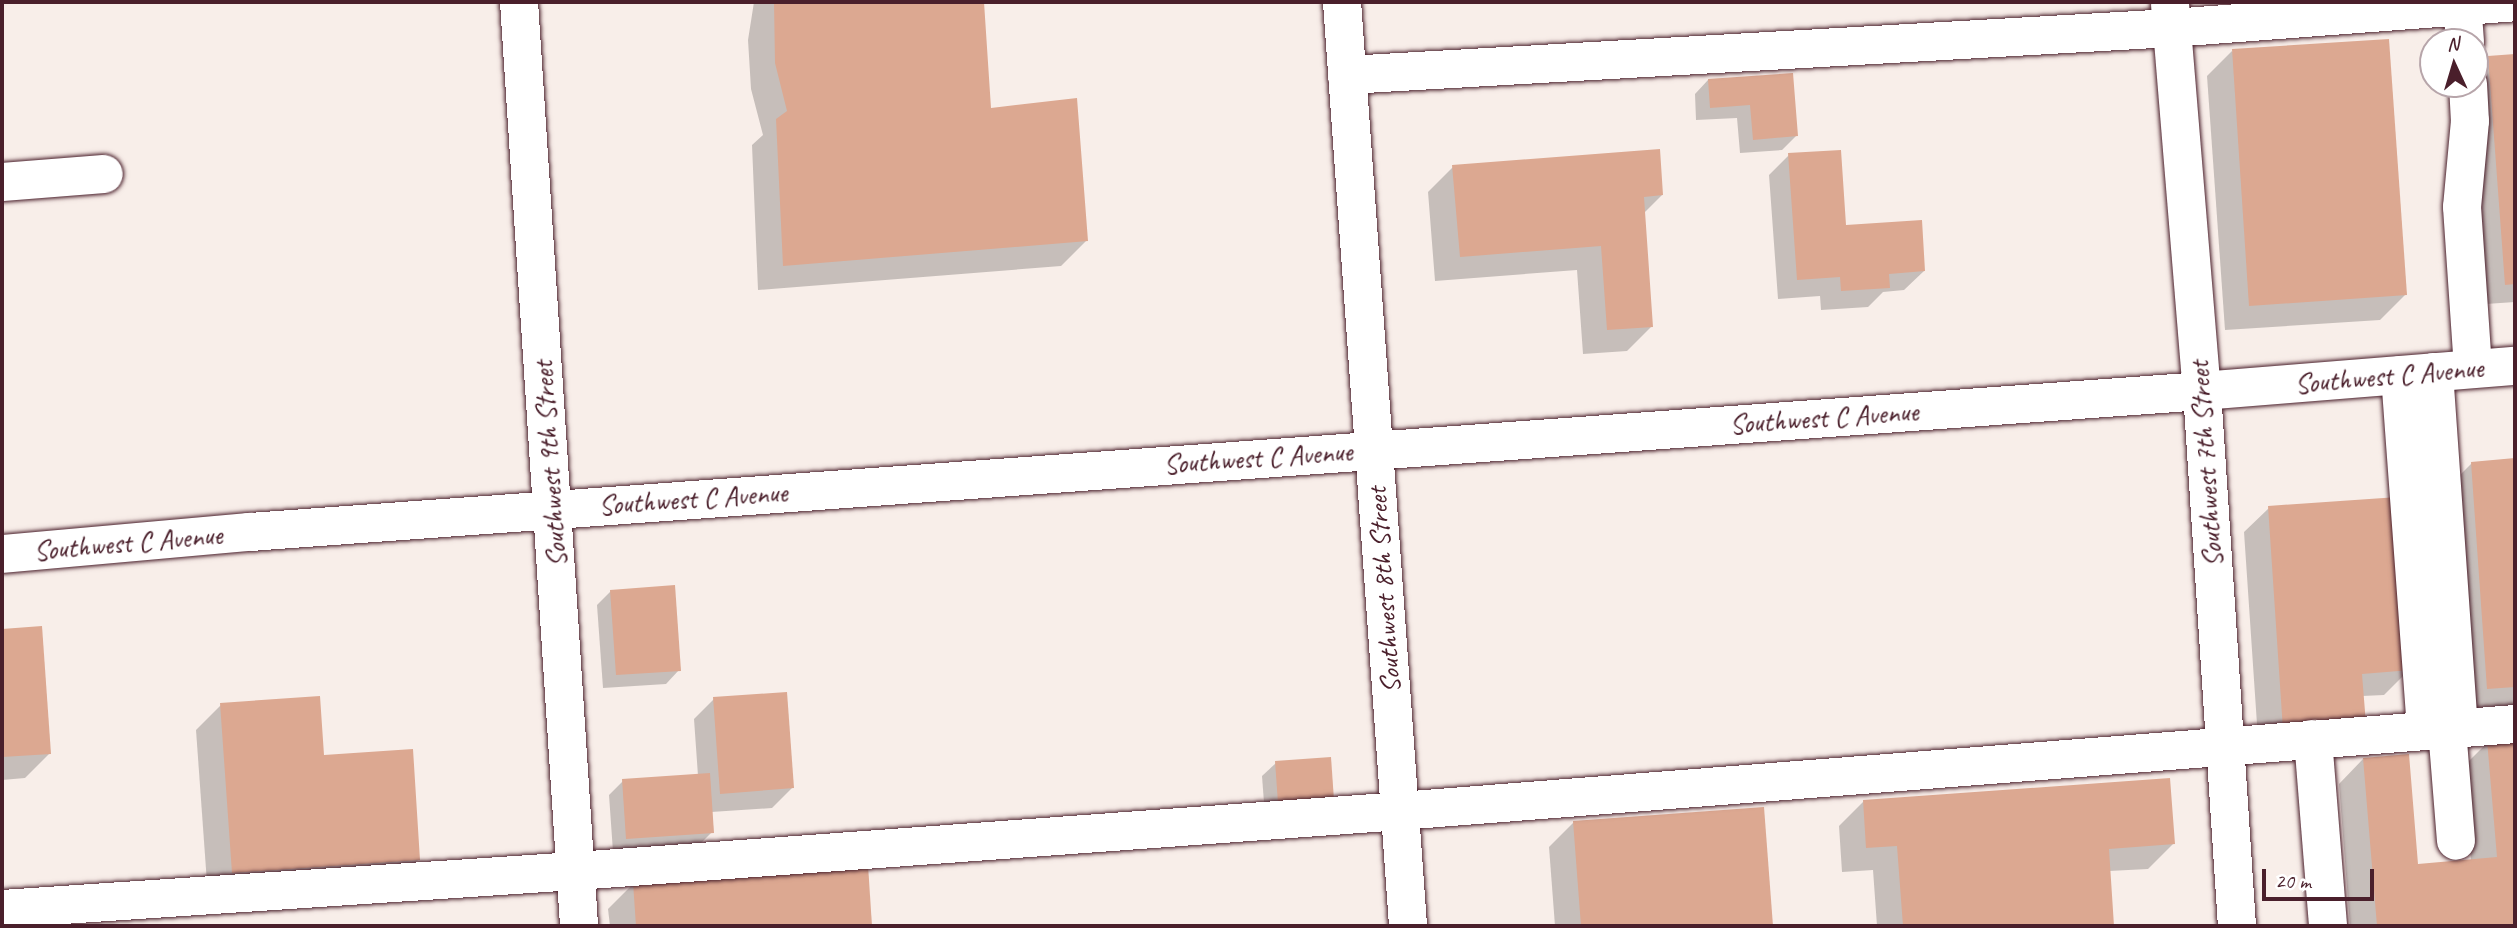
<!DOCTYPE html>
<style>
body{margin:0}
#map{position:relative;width:2517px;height:928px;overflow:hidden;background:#f8eee9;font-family:Caveat,sans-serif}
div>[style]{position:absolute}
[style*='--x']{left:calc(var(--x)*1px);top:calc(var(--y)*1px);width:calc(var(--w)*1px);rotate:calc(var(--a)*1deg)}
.shadow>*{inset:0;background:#0003}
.building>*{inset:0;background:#dca891}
.roads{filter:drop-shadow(0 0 2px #4a1f2b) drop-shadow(0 0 2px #4a1f2b)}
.minor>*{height:38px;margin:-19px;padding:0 19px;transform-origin:19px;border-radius:19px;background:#fff}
span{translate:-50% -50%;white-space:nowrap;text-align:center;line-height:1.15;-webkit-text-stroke:5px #fff;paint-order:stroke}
.street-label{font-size:28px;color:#4a1f2b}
.frame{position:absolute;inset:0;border:4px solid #4a1f2b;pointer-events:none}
.north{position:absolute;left:2419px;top:28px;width:70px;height:70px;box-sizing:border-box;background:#fff;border:2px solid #b7a5aa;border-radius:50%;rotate:356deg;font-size:19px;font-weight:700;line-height:28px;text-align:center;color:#4a1f2b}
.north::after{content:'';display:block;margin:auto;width:24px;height:32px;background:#4a1f2b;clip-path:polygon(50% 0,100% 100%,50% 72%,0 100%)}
.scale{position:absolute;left:2262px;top:869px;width:112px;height:32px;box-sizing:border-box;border:4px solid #4a1f2b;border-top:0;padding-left:9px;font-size:21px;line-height:24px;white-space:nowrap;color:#4a1f2b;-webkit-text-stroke:5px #fff;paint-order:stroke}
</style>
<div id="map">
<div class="shadow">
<i style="clip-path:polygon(754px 2px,983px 2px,989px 109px,1086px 241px,1061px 266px,758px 290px,752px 145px,763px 135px,751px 89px,748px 40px)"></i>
<i style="clip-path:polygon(2232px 51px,2405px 295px,2380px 320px,2225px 330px,2207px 76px)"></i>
<i style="clip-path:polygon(2515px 55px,2515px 302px,2486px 304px,2475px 71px,2489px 57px)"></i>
<i style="clip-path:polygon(1792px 75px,1796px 136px,1782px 150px,1740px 153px,1737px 118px,1696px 120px,1695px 94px,1708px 80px)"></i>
<i style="clip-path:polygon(1789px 155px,1844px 227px,1924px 271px,1904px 290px,1883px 292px,1868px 307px,1821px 310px,1820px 296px,1778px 299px,1769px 175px)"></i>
<i style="clip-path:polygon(1453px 167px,1662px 195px,1644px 213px,1652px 326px,1627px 351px,1583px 354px,1577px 270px,1435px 281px,1428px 192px)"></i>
<i style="clip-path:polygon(2515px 460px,2515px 723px,2514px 705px,2468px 708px,2452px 483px,2472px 463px)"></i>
<i style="clip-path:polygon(2269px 508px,2409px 670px,2384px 695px,2362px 696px,2259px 754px,2244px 532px)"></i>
<i style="clip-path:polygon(611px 591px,679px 670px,666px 684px,603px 688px,597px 605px)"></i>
<i style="clip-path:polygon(41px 628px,50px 753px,25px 778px,2px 780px,2px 630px)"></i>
<i style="clip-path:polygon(714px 699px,792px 788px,772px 808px,711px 812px,712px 832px,698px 846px,613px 852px,609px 795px,623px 781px,698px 776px,694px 719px)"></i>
<i style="clip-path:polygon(221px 705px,322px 757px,419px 859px,394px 884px,208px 897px,196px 730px)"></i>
<i style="clip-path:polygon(2515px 740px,2515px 926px,2350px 926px,2339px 784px,2363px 759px,2417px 866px,2471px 861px,2463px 767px,2488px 742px)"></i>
<i style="clip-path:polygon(1329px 759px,1265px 816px,1262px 776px,1276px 763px)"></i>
<i style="clip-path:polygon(1864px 801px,2173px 844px,2148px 869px,2109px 871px,2113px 926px,1877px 926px,1873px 870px,1842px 872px,1839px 826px)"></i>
<i style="clip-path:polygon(1763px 809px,1771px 926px,1555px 926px,1549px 847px,1574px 822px)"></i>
<i style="clip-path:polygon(866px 867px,870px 926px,610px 926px,608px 909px,633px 884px)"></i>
</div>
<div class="building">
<i style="clip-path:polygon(774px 2px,984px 2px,991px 108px,1077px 98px,1088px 241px,783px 266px,776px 119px,787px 111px,775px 63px)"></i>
<i style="clip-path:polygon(2389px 39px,2407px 295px,2249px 306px,2232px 49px)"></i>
<i style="clip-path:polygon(2515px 54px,2515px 284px,2505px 285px,2488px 56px)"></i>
<i style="clip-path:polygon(1793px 73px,1798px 136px,1753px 140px,1750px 105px,1710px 108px,1708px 79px)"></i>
<i style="clip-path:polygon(1660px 149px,1663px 195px,1644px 197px,1653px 327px,1607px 330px,1601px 246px,1460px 257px,1452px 165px)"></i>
<i style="clip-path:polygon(1841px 150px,1846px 225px,1922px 220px,1925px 271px,1889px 274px,1890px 288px,1841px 291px,1840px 277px,1797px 280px,1788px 153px)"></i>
<i style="clip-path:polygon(2515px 458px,2515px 687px,2487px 689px,2471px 462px)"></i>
<i style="clip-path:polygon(2398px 497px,2411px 670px,2362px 674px,2366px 724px,2283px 730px,2268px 506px)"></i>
<i style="clip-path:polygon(675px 585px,681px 671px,616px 675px,610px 590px)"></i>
<i style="clip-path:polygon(42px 626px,51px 754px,2px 757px,2px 629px)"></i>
<i style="clip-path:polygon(787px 692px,794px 788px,720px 794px,713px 697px)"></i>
<i style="clip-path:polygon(320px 696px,324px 755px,413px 749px,420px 860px,232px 873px,220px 703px)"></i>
<i style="clip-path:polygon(2515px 738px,2515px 926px,2377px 926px,2363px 758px,2409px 754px,2418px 864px,2497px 857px,2487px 740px)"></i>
<i style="clip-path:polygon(1331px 757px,1334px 800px,1278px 803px,1275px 761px)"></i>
<i style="clip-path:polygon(710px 773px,714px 833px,626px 839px,622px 779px)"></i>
<i style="clip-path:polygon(2170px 778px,2175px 844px,2109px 849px,2114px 926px,1903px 926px,1897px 846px,1866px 848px,1863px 800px)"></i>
<i style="clip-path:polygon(1764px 807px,1773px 926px,1581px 926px,1573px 821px)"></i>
<i style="clip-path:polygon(868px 865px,872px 926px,636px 926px,633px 882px)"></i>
</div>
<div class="roads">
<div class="minor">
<i style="--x:519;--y:2;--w:926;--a:86.28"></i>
<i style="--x:1342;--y:2;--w:926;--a:85.91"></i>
<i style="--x:2462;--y:2;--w:40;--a:85.7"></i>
<i style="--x:2170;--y:4;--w:388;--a:85.3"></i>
<i style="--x:2202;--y:391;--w:536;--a:86.26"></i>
<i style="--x:1347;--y:75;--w:826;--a:-3.26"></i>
<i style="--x:2172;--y:28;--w:344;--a:-4.3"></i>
<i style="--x:2468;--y:84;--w:37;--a:87"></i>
<i style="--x:2470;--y:121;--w:86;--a:95.3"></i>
<i style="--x:2462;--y:207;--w:162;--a:86.1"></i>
<i style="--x:2;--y:182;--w:102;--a:-4.5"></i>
<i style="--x:2434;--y:372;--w:357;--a:86"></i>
<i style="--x:2400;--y:375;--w:357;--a:85.8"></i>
<i style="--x:2;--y:554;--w:249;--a:-5.1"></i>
<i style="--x:250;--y:532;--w:1957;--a:-4.13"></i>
<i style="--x:2202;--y:391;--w:314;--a:-4.6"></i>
<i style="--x:2447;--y:729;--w:112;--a:85.4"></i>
<i style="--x:2313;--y:739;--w:188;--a:85.4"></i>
<i style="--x:2;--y:909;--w:575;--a:-3.79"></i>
<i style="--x:576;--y:871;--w:826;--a:-4.16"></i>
<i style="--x:1400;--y:811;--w:1118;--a:-4.46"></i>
</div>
</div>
<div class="street-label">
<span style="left:2389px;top:376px;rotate:-5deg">Southwest C Avenue</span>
<span style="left:1824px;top:418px;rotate:-4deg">Southwest C Avenue</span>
<span style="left:1258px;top:458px;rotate:-4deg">Southwest C Avenue</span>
<span style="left:550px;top:464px;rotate:-94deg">Southwest 9th Street</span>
<span style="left:2206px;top:464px;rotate:-94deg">Southwest 7th Street</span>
<span style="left:693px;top:499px;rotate:-4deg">Southwest C Avenue</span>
<span style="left:128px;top:543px;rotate:-5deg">Southwest C Avenue</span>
<span style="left:1384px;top:590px;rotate:-94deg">Southwest 8th Street</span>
</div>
<div class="frame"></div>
<div class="north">N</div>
<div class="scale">20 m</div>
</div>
